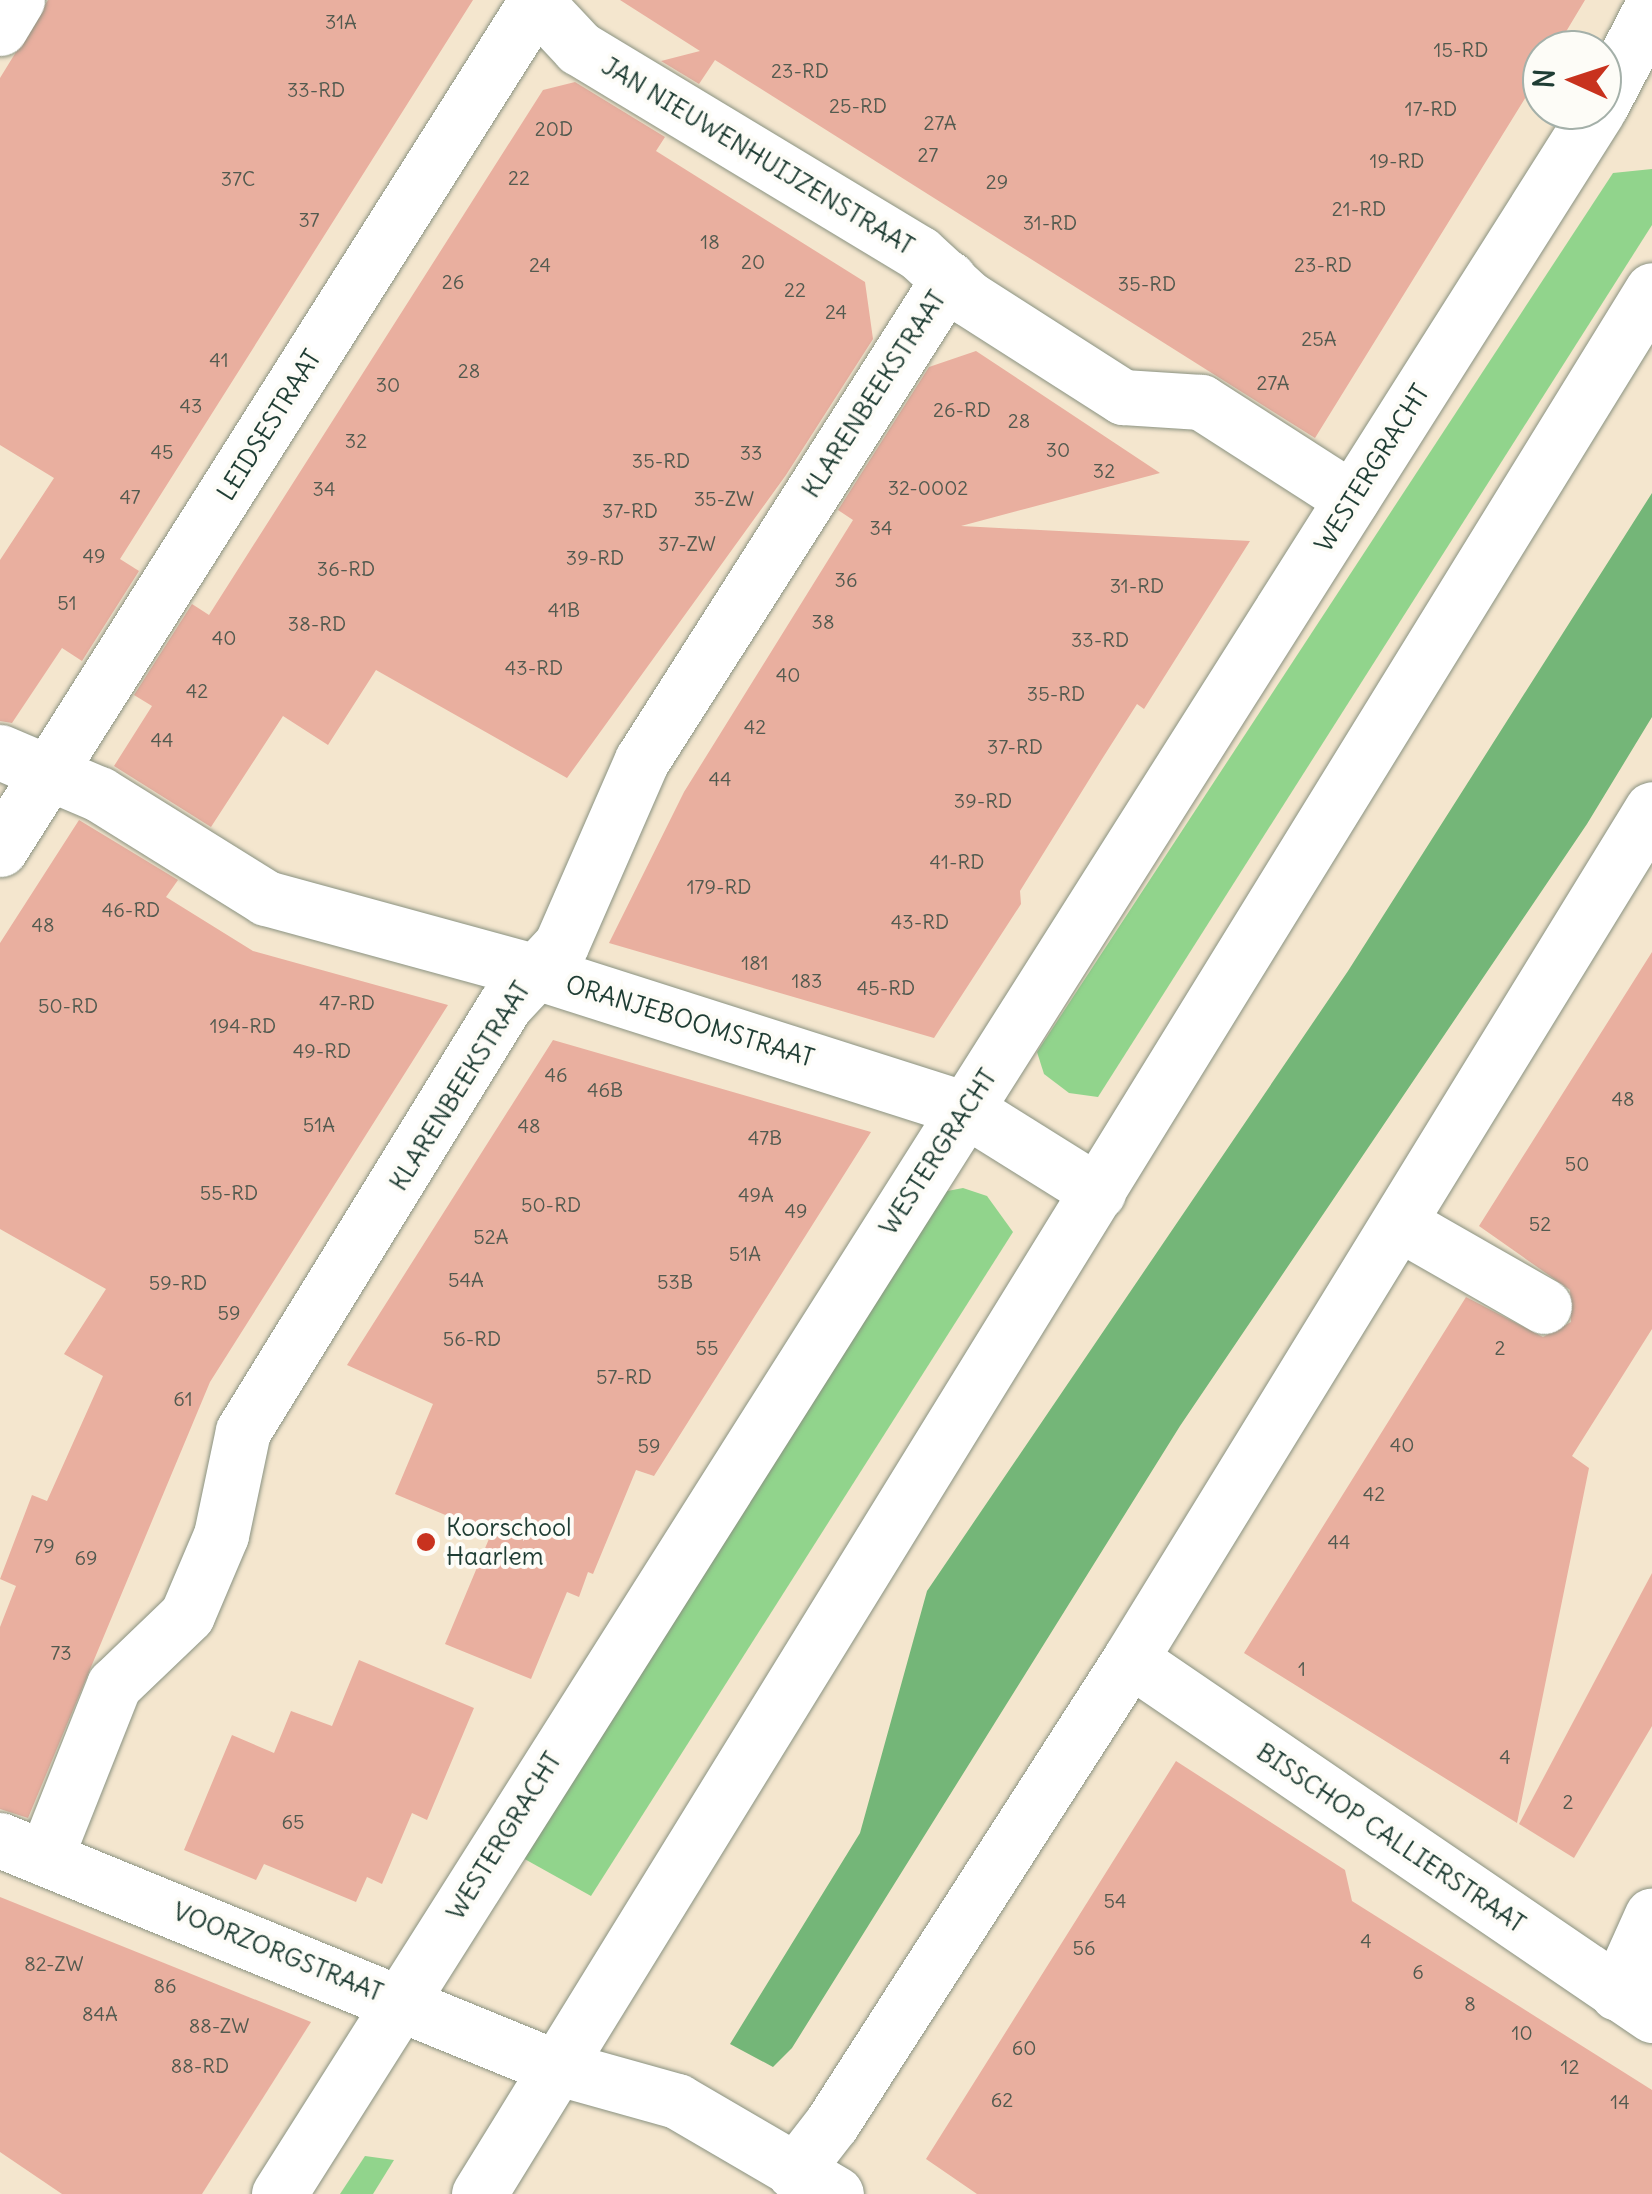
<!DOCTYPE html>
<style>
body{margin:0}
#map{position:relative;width:1652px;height:2194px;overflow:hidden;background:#f4e6ce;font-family:Delius,sans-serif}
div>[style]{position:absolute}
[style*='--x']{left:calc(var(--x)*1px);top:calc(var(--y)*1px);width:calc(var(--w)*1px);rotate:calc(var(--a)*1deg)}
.green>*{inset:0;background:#91d48c}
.forest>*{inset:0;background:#74b678}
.building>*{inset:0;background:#e9af9f}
.roads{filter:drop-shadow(0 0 2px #8a9281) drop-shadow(0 0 2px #8a9281)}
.street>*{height:55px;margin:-27.5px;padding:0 27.5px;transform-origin:27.5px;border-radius:27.5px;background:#fff}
.secondary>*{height:55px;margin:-27.5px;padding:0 27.5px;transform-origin:27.5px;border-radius:27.5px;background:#fff}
.dots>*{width:28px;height:28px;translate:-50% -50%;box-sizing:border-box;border:5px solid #fdfcf7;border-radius:50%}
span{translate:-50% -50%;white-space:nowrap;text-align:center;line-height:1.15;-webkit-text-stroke:8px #fdfcf7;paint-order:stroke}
.number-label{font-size:20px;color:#525a4f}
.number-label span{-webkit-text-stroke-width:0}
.street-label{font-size:25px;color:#1f3d34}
.poi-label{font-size:25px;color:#1f3d34}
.left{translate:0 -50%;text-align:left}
.north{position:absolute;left:1522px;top:30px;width:100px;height:100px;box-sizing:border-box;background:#fdfcf7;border:2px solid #a4b0a9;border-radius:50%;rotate:273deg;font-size:28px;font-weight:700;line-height:40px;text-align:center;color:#1f3d34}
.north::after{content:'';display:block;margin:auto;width:35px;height:45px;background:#c8321e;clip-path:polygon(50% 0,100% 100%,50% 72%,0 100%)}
</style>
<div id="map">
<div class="green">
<i style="clip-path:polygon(1652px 169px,1652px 225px,1098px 1097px,1069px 1093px,1044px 1074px,1037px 1052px,1613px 173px)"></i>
<i style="clip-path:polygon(963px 1188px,987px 1196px,1013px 1232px,591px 1896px,521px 1857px,937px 1193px)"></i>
<i style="clip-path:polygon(365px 2156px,394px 2160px,373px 2194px,340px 2194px)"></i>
</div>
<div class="forest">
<i style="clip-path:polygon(1652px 493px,1652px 717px,1587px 824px,1180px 1426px,792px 2048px,773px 2067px,730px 2044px,860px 1833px,927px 1591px,1348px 971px)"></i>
</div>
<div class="building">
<i style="clip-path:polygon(48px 0,473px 0,120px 559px,139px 571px,82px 661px,62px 648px,12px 723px,0 721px,0 560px,54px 478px,0 445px,0 78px)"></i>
<i style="clip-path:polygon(620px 0,1585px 0,1555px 50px,1542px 50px,1542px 71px,1315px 438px,715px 60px,699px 84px,661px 61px,700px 51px)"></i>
<i style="clip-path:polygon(575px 82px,665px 137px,656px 151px,865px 282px,873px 339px,786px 475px,567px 778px,376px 670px,328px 745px,283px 716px,211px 827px,114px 766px,152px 706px,134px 695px,192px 604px,209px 615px,543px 90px)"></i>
<i style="clip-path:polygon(976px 351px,1160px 473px,961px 526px,1250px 541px,1144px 709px,1137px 704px,1102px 759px,1020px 891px,1021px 904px,934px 1038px,609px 943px,684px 792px,853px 520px,838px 510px,929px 367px)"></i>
<i style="clip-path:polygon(79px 820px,178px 880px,166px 897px,253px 951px,448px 1005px,210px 1382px,28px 1818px,0 1809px,0 1627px,16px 1586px,0 1579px,32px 1495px,47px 1501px,103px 1376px,64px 1354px,106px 1289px,0 1229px,0 943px)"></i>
<i style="clip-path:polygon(1652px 952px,1652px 1329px,1572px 1456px,1589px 1468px,1517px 1823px,1244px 1653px,1466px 1297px,1543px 1337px,1571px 1322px,1570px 1290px,1479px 1226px)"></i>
<i style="clip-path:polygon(553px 1040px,871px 1132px,654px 1476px,636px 1470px,593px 1574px,588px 1572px,579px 1597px,567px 1592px,531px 1679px,445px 1644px,491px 1534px,395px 1494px,433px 1404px,347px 1365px)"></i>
<i style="clip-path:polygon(1652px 1573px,1652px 1726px,1574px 1858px,1519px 1824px)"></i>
<i style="clip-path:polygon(359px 1660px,474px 1708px,427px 1820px,412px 1813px,382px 1884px,367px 1877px,356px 1902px,264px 1864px,256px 1880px,184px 1850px,232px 1735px,274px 1753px,291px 1711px,332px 1726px)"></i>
<i style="clip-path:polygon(1176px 1761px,1345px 1870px,1352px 1901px,1652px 2090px,1652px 2194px,977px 2194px,926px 2159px)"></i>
<i style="clip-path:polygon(0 1897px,311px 2022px,202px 2194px,62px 2194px,0 2152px)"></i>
</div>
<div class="roads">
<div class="street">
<i style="--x:534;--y:0;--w:66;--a:46.8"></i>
<i style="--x:579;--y:48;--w:397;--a:31.1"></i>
<i style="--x:919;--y:253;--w:67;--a:42.6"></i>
<i style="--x:968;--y:298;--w:184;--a:32.6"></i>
<i style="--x:1123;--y:397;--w:78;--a:3.7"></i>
<i style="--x:1201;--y:402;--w:179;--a:32.7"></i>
<i style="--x:0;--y:28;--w:33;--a:-59"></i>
<i style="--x:1602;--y:103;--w:108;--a:-62.5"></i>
<i style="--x:0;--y:752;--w:108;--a:23"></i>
<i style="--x:99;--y:794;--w:197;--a:31.9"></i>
<i style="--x:266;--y:898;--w:277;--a:15.3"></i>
<i style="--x:533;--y:971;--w:454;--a:17.7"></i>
<i style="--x:965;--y:1109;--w:157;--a:32"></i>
<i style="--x:0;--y:849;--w:1005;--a:-57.69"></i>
<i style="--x:1399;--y:1223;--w:167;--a:29.8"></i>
<i style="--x:1130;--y:1659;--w:632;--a:34.29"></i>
<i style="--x:0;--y:1840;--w:600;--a:22.25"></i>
<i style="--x:555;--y:2067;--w:127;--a:15.6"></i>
<i style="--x:677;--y:2101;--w:184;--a:30.3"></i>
<i style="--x:45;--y:1858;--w:186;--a:-68.3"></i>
<i style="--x:114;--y:1685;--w:101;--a:-43.8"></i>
<i style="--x:187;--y:1615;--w:87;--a:-67"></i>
<i style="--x:221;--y:1535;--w:106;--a:-78.1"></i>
<i style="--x:243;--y:1431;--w:500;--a:-58.41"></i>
<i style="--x:505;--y:1005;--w:82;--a:-47"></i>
<i style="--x:561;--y:945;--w:202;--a:-66.4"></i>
<i style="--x:642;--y:760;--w:571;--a:-57.51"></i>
<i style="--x:1617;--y:1993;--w:85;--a:-65.8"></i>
<i style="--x:794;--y:2172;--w:62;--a:-52.2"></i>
<i style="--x:832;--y:2123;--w:551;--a:-57.29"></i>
<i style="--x:1130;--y:1659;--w:997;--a:-58.45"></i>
<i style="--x:279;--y:2194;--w:2466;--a:-57.67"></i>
</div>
<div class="secondary">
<i style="--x:479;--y:2194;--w:2236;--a:-58.36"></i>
</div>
</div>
<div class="dots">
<i style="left:426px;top:1542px;background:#c8321e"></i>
</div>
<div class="number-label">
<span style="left:341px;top:21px">31A</span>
<span style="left:1461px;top:49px">15-RD</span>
<span style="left:800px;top:70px">23-RD</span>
<span style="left:316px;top:89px">33-RD</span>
<span style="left:858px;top:105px">25-RD</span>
<span style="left:1431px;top:108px">17-RD</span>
<span style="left:940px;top:122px">27A</span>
<span style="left:554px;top:128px">20D</span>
<span style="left:928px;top:154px">27</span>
<span style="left:1397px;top:160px">19-RD</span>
<span style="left:519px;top:177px">22</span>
<span style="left:238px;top:178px">37C</span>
<span style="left:997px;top:181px">29</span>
<span style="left:1359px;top:208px">21-RD</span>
<span style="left:309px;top:219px">37</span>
<span style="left:1050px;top:222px">31-RD</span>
<span style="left:710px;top:241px">18</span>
<span style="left:753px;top:261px">20</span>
<span style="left:540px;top:264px">24</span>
<span style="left:1323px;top:264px">23-RD</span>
<span style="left:453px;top:281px">26</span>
<span style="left:1147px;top:283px">35-RD</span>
<span style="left:795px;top:289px">22</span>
<span style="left:836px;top:311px">24</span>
<span style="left:1319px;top:338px">25A</span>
<span style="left:219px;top:359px">41</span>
<span style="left:469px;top:370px">28</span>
<span style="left:1273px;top:382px">27A</span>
<span style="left:388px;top:384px">30</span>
<span style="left:191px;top:405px">43</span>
<span style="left:962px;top:409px">26-RD</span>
<span style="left:1019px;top:420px">28</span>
<span style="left:356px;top:440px">32</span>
<span style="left:1058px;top:449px">30</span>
<span style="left:162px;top:451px">45</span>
<span style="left:751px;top:452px">33</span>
<span style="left:661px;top:460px">35-RD</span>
<span style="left:1104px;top:470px">32</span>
<span style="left:928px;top:487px">32-0002</span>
<span style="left:324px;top:488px">34</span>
<span style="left:130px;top:496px">47</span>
<span style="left:724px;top:498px">35-ZW</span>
<span style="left:630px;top:510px">37-RD</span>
<span style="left:881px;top:527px">34</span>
<span style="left:687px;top:543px">37-ZW</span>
<span style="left:94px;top:555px">49</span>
<span style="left:595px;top:557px">39-RD</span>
<span style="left:346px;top:568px">36-RD</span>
<span style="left:846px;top:579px">36</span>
<span style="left:1137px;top:585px">31-RD</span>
<span style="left:67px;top:602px">51</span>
<span style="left:564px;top:609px">41B</span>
<span style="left:823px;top:621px">38</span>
<span style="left:317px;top:623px">38-RD</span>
<span style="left:224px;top:637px">40</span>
<span style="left:1100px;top:639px">33-RD</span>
<span style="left:534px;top:667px">43-RD</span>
<span style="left:788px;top:674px">40</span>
<span style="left:197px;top:690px">42</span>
<span style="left:1056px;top:693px">35-RD</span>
<span style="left:755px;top:726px">42</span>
<span style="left:162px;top:739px">44</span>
<span style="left:1015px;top:746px">37-RD</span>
<span style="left:720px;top:778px">44</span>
<span style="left:983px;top:800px">39-RD</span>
<span style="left:957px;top:861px">41-RD</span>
<span style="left:719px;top:886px">179-RD</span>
<span style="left:131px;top:909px">46-RD</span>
<span style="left:920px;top:921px">43-RD</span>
<span style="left:43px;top:924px">48</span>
<span style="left:755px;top:962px">181</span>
<span style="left:807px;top:980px">183</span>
<span style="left:886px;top:987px">45-RD</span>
<span style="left:347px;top:1002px">47-RD</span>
<span style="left:68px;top:1005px">50-RD</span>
<span style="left:243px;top:1025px">194-RD</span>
<span style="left:322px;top:1050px">49-RD</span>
<span style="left:556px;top:1074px">46</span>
<span style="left:605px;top:1089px">46B</span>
<span style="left:1623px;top:1098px">48</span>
<span style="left:319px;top:1124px">51A</span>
<span style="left:529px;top:1125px">48</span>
<span style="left:765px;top:1137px">47B</span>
<span style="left:1577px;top:1163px">50</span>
<span style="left:229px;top:1192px">55-RD</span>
<span style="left:756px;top:1194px">49A</span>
<span style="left:551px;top:1204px">50-RD</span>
<span style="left:796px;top:1210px">49</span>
<span style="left:1540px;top:1223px">52</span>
<span style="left:491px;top:1236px">52A</span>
<span style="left:745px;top:1253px">51A</span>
<span style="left:466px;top:1279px">54A</span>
<span style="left:675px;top:1281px">53B</span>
<span style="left:178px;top:1282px">59-RD</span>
<span style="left:229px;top:1312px">59</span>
<span style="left:472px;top:1338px">56-RD</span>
<span style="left:707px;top:1347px">55</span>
<span style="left:1500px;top:1347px">2</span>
<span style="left:624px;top:1376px">57-RD</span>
<span style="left:183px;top:1398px">61</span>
<span style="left:1402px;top:1444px">40</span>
<span style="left:649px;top:1445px">59</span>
<span style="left:1374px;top:1493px">42</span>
<span style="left:1339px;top:1541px">44</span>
<span style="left:44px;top:1545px">79</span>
<span style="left:86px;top:1557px">69</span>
<span style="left:61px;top:1652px">73</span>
<span style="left:1302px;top:1668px">1</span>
<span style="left:1505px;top:1756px">4</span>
<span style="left:1568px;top:1801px">2</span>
<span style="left:293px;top:1821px">65</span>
<span style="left:1115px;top:1900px">54</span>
<span style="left:1366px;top:1940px">4</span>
<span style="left:1084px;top:1947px">56</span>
<span style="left:54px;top:1963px">82-ZW</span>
<span style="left:1418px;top:1971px">6</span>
<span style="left:165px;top:1985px">86</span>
<span style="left:1470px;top:2003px">8</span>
<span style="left:100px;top:2013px">84A</span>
<span style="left:219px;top:2025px">88-ZW</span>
<span style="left:1522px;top:2032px">10</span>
<span style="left:1024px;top:2047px">60</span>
<span style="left:200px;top:2065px">88-RD</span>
<span style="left:1570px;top:2066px">12</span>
<span style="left:1002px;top:2099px">62</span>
<span style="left:1620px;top:2101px">14</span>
</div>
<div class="street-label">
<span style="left:758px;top:156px;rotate:31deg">JAN NIEUWENHUIJZENSTRAAT</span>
<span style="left:874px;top:394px;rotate:-57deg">KLARENBEEKSTRAAT</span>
<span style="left:269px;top:425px;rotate:-58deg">LEIDSESTRAAT</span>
<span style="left:1372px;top:468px;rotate:-58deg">WESTERGRACHT</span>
<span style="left:690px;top:1021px;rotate:17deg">ORANJEBOOMSTRAAT</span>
<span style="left:460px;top:1086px;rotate:-58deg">KLARENBEEKSTRAAT</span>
<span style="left:938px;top:1152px;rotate:-57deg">WESTERGRACHT</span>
<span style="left:504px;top:1836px;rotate:-58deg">WESTERGRACHT</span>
<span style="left:1391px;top:1838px;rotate:34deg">BISSCHOP CALLIERSTRAAT</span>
<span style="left:278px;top:1952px;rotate:22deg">VOORZORGSTRAAT</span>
</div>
<div class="poi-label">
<span class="left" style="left:446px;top:1542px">Koorschool<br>Haarlem</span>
</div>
<div class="north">N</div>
</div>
